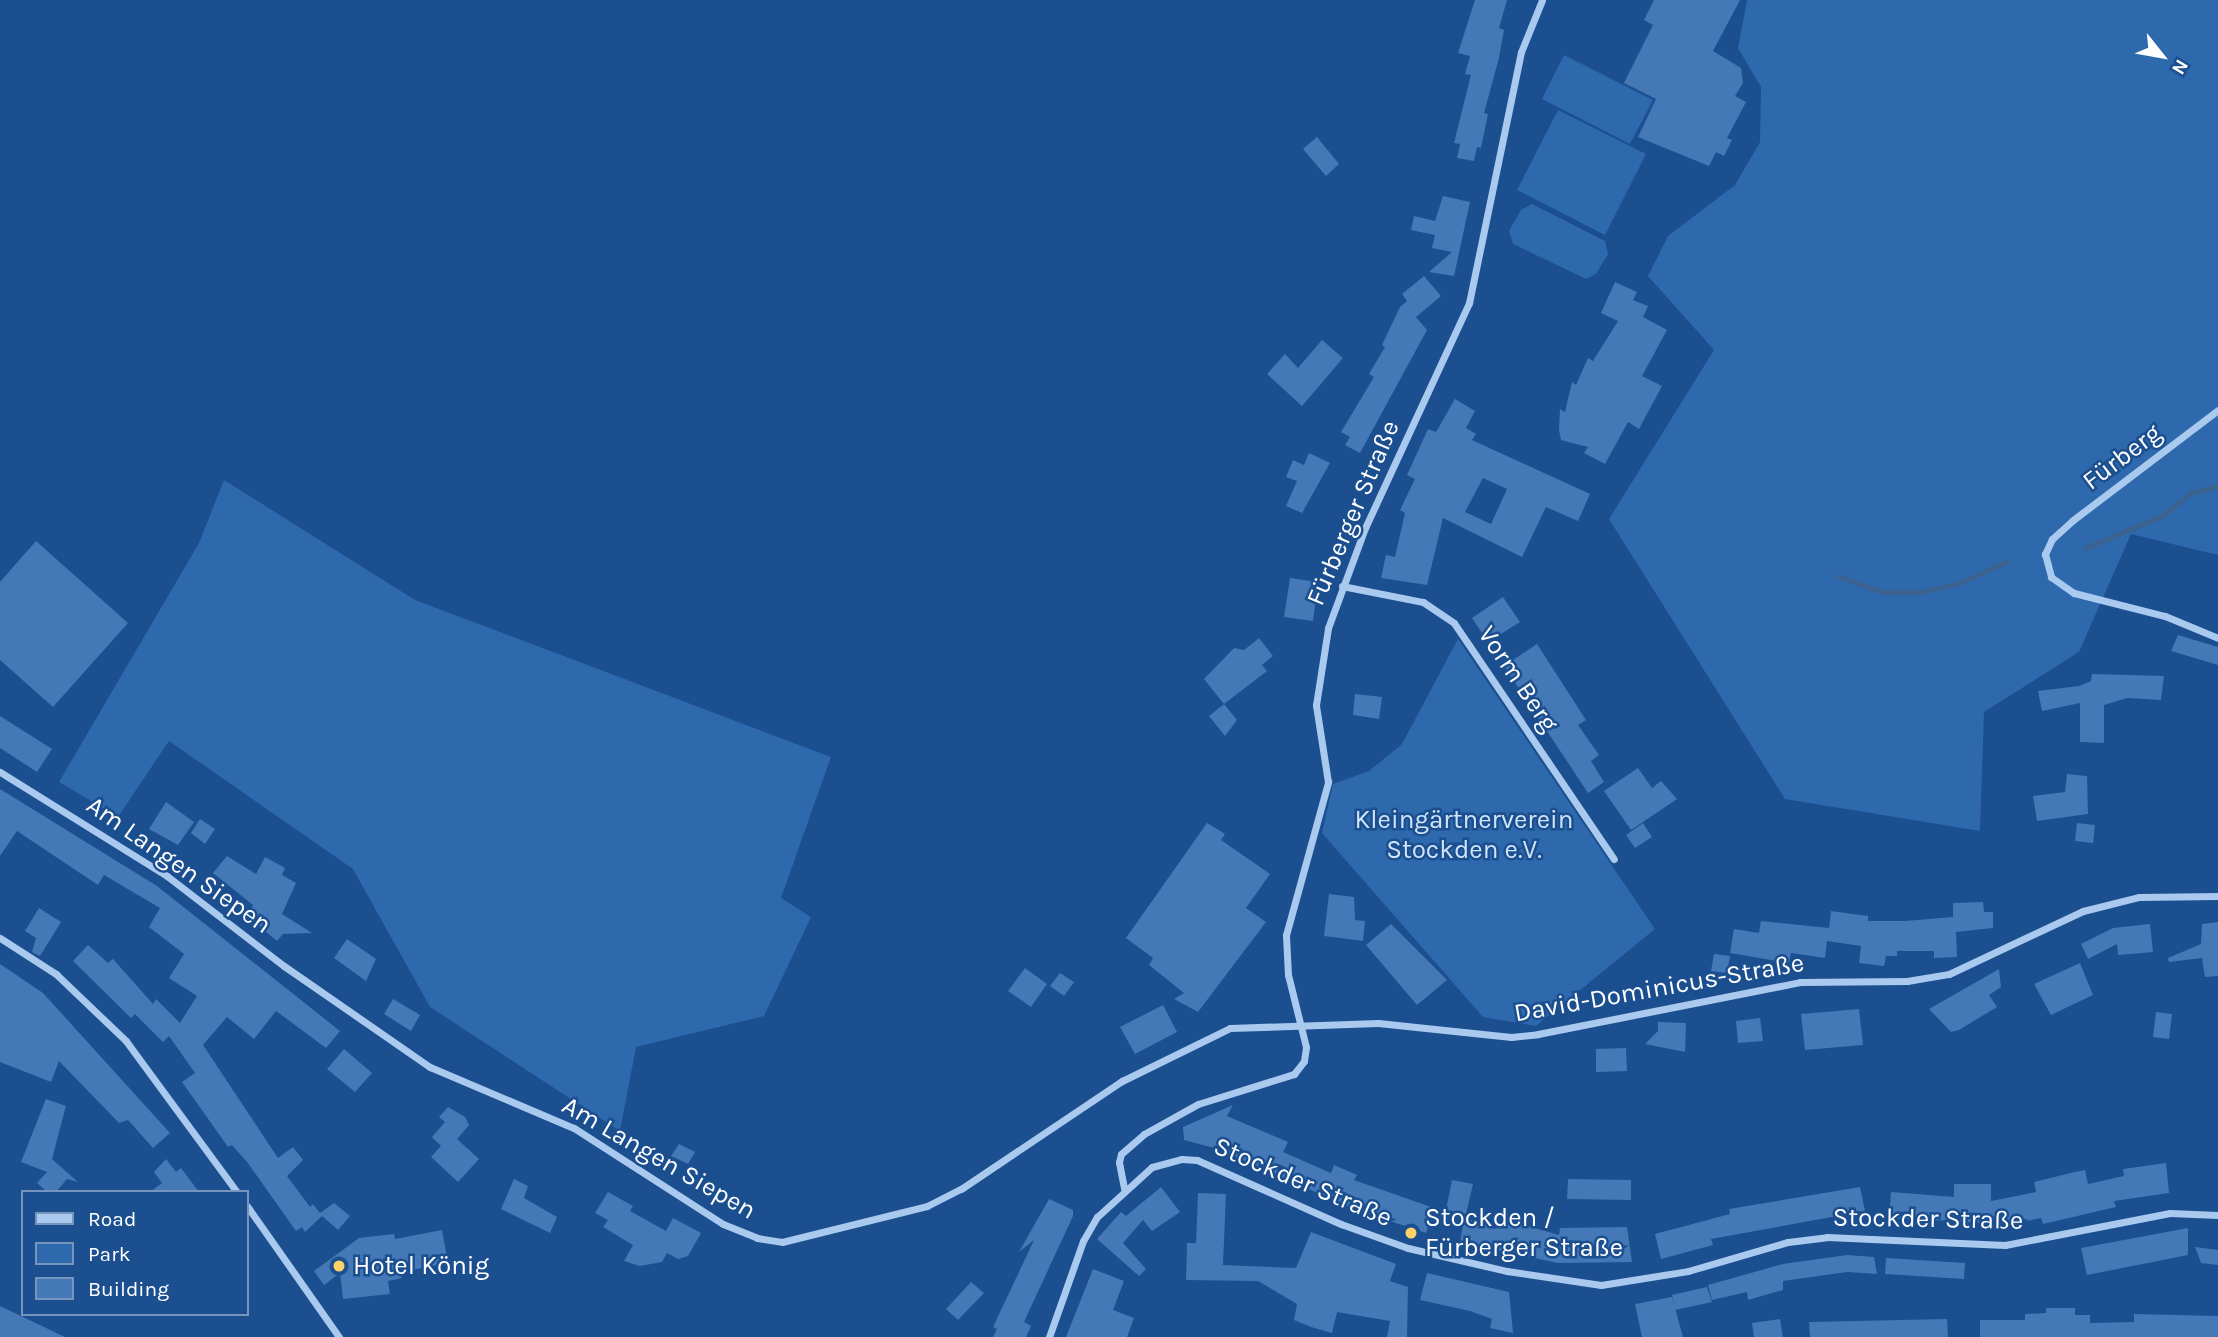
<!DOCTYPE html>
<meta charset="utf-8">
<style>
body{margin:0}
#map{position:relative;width:2218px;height:1337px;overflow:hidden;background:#1b4f8f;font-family:Karla,sans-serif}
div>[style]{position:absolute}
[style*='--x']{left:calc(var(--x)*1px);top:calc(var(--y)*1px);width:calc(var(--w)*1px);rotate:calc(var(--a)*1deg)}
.green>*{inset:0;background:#2e69ad}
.stream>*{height:5px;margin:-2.5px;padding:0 2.5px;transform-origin:2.5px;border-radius:2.5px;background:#3c6290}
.building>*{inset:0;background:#4478b7}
.street>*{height:7px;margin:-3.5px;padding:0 3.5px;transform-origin:3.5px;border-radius:3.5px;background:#a9c9ee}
.dots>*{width:19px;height:19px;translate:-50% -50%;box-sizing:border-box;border:4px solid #1b4f8f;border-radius:50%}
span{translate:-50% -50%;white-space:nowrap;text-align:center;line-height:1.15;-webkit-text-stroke:5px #1b4f8f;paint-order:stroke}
.street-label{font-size:26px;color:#fff}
.park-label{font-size:26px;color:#cfe3fa}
.poi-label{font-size:26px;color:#fff}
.left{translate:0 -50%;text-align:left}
.legend{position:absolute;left:21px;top:1190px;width:228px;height:126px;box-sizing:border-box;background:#1b4f8f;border:2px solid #7695bc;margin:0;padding:9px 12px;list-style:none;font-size:21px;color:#fff}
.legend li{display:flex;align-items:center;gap:14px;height:35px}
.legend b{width:35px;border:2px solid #7695bc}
.north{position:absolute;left:2127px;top:21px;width:70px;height:70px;-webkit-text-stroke:5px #1b4f8f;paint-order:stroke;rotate:121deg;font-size:19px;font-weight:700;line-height:28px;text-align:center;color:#fff}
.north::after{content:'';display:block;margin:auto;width:24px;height:32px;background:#fff;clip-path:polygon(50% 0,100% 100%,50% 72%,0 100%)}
</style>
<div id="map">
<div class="green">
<i style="clip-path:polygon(1747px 0,2218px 0,2218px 555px,2131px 534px,2079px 652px,1984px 712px,1980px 831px,1785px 799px,1609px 519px,1714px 350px,1648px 276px,1668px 236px,1735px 185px,1760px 142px,1761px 87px,1738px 48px)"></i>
<i style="clip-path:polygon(1564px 55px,1653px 100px,1630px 144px,1542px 99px)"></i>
<i style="clip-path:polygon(1558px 110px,1646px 154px,1605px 235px,1517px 190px)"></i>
<i style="clip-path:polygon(1532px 204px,1605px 241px,1608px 254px,1596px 274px,1586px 279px,1513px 244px,1509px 231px,1521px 210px)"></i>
<i style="clip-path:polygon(224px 480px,415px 600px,831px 757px,781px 898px,811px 917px,764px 1016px,636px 1047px,620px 1131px,430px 1007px,353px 869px,169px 741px,118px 817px,59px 782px,199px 543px)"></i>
<i style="clip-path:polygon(1458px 639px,1655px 929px,1536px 1026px,1483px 1017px,1322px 833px,1333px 784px,1369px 771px,1402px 744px)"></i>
</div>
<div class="stream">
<i style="--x:2085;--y:548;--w:83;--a:-22.6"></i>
<i style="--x:2162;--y:516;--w:36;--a:-39"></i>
<i style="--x:2190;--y:493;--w:29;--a:-14"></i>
<i style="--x:1839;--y:576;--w:46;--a:20.4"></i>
<i style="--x:1882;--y:592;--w:39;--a:0"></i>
<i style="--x:1921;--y:592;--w:37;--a:-13"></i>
<i style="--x:1957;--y:584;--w:54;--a:-24.2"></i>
</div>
<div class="building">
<i style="clip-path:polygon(1475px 0,1507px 0,1499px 28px,1504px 30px,1499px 58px,1484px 113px,1488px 114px,1481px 148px,1477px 147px,1474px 161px,1457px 158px,1460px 144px,1454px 143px,1471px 75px,1465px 74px,1470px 56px,1458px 53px)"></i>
<i style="clip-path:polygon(1654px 0,1740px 0,1713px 51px,1741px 68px,1743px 83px,1735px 96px,1746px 102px,1727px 138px,1732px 140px,1724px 156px,1716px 152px,1709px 166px,1638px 137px,1656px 99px,1624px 83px,1653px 25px,1644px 20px)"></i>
<i style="clip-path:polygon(1317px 137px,1339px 164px,1326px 176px,1303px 149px)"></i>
<i style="clip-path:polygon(1443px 196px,1470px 202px,1454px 276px,1429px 272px,1452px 252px,1432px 248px,1435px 235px,1411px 230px,1414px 216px,1435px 221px)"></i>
<i style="clip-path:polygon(1424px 276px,1441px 296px,1416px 317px,1427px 330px,1360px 453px,1345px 445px,1350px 437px,1341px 432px,1374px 377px,1369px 374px,1385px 347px,1382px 345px,1400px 307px,1407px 301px,1402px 294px)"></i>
<i style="clip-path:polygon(1615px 282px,1637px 292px,1633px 300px,1648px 306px,1643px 317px,1667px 330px,1642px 376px,1662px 386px,1639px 429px,1628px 422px,1605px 464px,1584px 453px,1588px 447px,1561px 440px,1559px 430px,1560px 409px,1565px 412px,1572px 382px,1576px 385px,1588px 358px,1593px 361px,1618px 321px,1601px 313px)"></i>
<i style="clip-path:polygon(1322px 340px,1343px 358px,1302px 406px,1267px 374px,1285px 354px,1298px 368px)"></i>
<i style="clip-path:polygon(evenodd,1455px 399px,1475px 411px,1466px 428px,1476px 434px,1472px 440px,1590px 494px,1578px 521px,1546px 507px,1522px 557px,1443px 518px,1427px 585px,1381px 578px,1386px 555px,1395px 557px,1405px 513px,1400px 510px,1415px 479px,1407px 475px,1428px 429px,1436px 432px,1455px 399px,1483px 478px,1507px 489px,1491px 524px,1465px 512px,1483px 478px)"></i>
<i style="clip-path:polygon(1309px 453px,1330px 463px,1302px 513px,1286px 506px,1297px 481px,1286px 477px,1293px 460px,1304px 465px)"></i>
<i style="clip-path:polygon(36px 541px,128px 623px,53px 707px,0 660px,0 582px)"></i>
<i style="clip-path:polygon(1290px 578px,1318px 582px,1313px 621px,1284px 617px)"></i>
<i style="clip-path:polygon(1503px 597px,1520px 622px,1488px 642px,1472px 618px)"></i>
<i style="clip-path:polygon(2178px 635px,2218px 647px,2218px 665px,2171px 651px)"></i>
<i style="clip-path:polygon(1259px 638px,1273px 656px,1262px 665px,1267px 671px,1224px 704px,1204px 679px,1234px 648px,1244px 650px)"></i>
<i style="clip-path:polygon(1537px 644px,1586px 720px,1578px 725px,1599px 755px,1591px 761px,1604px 782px,1588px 793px,1504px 666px)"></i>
<i style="clip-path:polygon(2092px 674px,2164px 676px,2161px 700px,2127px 698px,2104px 705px,2104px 743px,2080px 742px,2080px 703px,2042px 711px,2038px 691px,2079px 686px,2091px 681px)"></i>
<i style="clip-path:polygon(1355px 694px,1382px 697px,1379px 719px,1353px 715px)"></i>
<i style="clip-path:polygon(1224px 704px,1237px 720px,1225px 736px,1209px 716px)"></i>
<i style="clip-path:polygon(0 716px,52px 749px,37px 772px,0 748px)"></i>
<i style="clip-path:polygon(1638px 768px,1652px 788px,1661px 781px,1677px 799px,1631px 830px,1604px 791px)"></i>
<i style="clip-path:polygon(2067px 774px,2087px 776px,2088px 814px,2037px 821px,2033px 796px,2065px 792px)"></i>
<i style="clip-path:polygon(0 789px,157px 886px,340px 1031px,326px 1048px,276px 1011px,254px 1039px,227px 1017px,203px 1045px,278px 1158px,293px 1147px,303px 1160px,287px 1176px,310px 1207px,313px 1204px,320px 1213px,334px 1203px,350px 1216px,338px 1230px,322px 1216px,305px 1232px,302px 1227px,296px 1231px,247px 1162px,232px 1145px,228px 1147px,182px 1082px,195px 1073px,169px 1036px,163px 1042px,135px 1014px,131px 1018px,73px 961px,88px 945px,108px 963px,113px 959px,153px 1004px,156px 999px,180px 1023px,197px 996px,169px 978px,184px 954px,149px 927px,160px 908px,104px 875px,98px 885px,17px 831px,0 856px)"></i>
<i style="clip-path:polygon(166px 802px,194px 822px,178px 845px,149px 829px)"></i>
<i style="clip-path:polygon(200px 819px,215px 829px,205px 844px,191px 833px)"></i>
<i style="clip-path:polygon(1207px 823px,1225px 834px,1221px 840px,1270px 874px,1246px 908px,1266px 922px,1198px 1012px,1174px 999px,1184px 993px,1149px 965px,1153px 958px,1126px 938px)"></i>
<i style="clip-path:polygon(1643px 823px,1652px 837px,1635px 848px,1626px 835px)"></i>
<i style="clip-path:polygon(2077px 823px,2095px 825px,2093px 843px,2075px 841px)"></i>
<i style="clip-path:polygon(227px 856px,256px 874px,265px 857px,285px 868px,282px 875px,296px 883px,282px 914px,312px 933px,283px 934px,277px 941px,248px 917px,253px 905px,213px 873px)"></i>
<i style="clip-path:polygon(1329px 894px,1354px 897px,1355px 920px,1365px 921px,1363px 941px,1324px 936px)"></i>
<i style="clip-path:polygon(1983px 902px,1984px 912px,1993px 912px,1993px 928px,1956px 932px,1957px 957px,1934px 958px,1934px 951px,1897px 951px,1897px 956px,1886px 956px,1884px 966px,1859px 963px,1861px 946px,1827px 941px,1825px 958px,1791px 953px,1789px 963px,1730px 953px,1734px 929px,1759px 933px,1761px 921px,1829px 928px,1831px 911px,1868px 916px,1868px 921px,1905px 921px,1953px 917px,1953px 903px)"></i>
<i style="clip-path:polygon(39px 908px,61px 922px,40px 956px,32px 952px,36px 938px,25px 931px)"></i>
<i style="clip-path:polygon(2218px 922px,2218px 976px,2205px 977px,2202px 958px,2169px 962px,2168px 958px,2201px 944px,2202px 924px)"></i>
<i style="clip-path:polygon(1391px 924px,1447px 980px,1417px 1005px,1366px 945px)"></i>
<i style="clip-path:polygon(2150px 924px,2153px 952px,2118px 955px,2117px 944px,2088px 959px,2081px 944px,2113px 928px)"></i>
<i style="clip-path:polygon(347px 939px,376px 959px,366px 981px,334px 958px)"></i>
<i style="clip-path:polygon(1714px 954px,1730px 956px,1727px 973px,1711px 971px)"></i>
<i style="clip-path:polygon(2080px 963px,2093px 995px,2051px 1015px,2034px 984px)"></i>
<i style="clip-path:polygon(0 964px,43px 993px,170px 1133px,153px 1148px,128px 1120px,119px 1123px,59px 1061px,51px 1082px,0 1062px)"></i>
<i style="clip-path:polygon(1025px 968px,1047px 984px,1031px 1007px,1008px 991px)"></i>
<i style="clip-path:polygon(1999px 969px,2001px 987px,1989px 995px,1997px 1007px,1959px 1030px,1951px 1032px,1929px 1009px)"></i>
<i style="clip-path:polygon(1060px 973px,1074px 982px,1064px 996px,1050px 986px)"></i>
<i style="clip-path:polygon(393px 999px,420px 1015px,411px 1031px,384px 1014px)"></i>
<i style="clip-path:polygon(1163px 1005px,1177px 1032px,1135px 1054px,1120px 1027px)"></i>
<i style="clip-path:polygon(1859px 1009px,1863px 1045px,1805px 1050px,1801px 1014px)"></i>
<i style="clip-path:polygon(2156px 1012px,2172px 1014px,2169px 1039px,2153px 1037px)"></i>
<i style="clip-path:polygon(1760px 1018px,1763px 1041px,1738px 1043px,1736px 1021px)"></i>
<i style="clip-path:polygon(1658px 1022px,1686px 1023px,1685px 1052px,1645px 1044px,1658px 1031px)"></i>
<i style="clip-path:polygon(1626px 1048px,1627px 1071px,1596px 1072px,1596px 1049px)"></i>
<i style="clip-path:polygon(344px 1049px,372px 1073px,355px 1092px,327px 1069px)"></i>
<i style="clip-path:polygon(46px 1099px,66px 1106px,52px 1159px,78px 1182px,67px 1179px,56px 1192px,47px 1192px,37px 1183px,47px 1172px,21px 1162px)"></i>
<i style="clip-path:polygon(1233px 1105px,1227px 1116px,1288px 1142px,1283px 1152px,1331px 1173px,1334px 1165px,1357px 1175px,1354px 1180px,1434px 1208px,1426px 1233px,1354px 1209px,1218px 1149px,1184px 1140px,1183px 1127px)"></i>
<i style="clip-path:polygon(448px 1107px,465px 1117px,469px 1125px,457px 1139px,479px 1159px,458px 1182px,431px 1157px,441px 1146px,432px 1137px,445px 1122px,439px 1117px)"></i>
<i style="clip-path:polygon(679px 1144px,695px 1152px,688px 1164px,671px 1156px)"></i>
<i style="clip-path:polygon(166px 1159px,176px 1172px,181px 1168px,199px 1192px,150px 1192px,162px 1183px,154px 1172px)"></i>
<i style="clip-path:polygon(2166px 1163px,2169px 1193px,2114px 1201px,2116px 1207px,2043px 1224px,2041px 1218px,2012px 1224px,1889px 1218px,1891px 1192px,1954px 1197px,1954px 1184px,1991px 1184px,1991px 1201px,2036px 1192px,2034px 1182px,2075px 1172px,2085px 1170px,2088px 1184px,2124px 1176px,2123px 1169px)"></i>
<i style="clip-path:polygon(514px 1179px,528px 1186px,524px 1198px,557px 1217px,550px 1233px,501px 1209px)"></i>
<i style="clip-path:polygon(1568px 1179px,1631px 1180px,1631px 1200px,1567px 1199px)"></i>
<i style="clip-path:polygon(1452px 1180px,1473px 1184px,1466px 1214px,1446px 1210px)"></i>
<i style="clip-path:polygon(1161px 1187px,1180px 1212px,1152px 1231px,1143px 1220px,1123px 1243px,1146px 1269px,1139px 1276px,1097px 1239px,1121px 1212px,1126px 1216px)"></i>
<i style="clip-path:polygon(1860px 1187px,1865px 1211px,1711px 1239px,1713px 1245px,1661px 1259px,1655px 1234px,1730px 1214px,1729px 1209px)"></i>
<i style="clip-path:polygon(608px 1192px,633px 1206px,630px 1211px,666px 1231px,673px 1218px,701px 1233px,688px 1256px,678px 1259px,667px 1253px,662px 1262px,640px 1266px,624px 1261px,633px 1245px,603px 1227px,608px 1220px,595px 1213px)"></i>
<i style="clip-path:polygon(1198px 1193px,1226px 1194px,1223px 1265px,1296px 1268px,1311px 1232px,1396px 1264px,1390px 1281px,1408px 1287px,1407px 1337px,1387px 1337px,1390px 1321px,1337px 1312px,1332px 1333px,1311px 1327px,1294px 1320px,1297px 1304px,1258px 1281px,1186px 1280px,1187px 1243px,1196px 1243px)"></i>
<i style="clip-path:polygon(1049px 1199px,1073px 1210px,1073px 1216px,1024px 1322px,1031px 1326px,1026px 1337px,993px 1337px,997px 1329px,993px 1327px,1034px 1240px,1019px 1252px)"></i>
<i style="clip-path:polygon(1464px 1219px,1505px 1227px,1507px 1220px,1559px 1235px,1560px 1228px,1627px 1227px,1632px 1262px,1558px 1263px,1460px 1242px)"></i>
<i style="clip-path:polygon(2188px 1228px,2188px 1255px,2087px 1275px,2081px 1248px)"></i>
<i style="clip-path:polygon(442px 1230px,448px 1263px,401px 1272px,402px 1278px,388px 1281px,390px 1294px,343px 1299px,340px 1273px,324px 1285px,314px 1271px,359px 1238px,394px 1234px,395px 1239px)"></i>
<i style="clip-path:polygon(2195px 1247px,2218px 1250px,2218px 1265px,2201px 1263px)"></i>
<i style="clip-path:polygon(1847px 1255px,1874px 1257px,1877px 1274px,1847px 1272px,1783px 1281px,1783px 1290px,1748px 1300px,1747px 1292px,1712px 1300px,1708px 1285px,1783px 1264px)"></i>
<i style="clip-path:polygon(1886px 1258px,1965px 1263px,1964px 1279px,1885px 1274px)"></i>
<i style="clip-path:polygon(1093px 1269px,1124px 1281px,1113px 1310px,1134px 1318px,1127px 1337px,1066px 1337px)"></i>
<i style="clip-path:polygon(1427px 1273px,1509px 1292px,1513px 1333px,1490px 1328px,1492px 1319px,1470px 1311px,1420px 1300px)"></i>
<i style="clip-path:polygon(971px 1282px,984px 1293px,958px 1320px,946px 1309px)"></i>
<i style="clip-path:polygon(1707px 1287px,1712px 1302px,1675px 1310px,1672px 1295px)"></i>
<i style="clip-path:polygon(1672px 1297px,1683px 1337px,1642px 1337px,1635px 1304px)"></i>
<i style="clip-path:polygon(0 1306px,65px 1337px,0 1337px)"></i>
<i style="clip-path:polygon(2046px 1308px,2075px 1308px,2075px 1315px,2090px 1315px,2090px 1323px,2134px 1322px,2134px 1314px,2218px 1316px,2218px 1337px,1980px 1337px,1980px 1320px,2025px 1320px,2025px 1314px,2046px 1313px)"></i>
<i style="clip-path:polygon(1780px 1319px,1783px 1337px,1754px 1337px,1752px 1323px)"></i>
<i style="clip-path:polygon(1947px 1319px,1948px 1337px,1810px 1337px,1809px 1322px)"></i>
</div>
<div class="street">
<i style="--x:2218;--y:410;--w:183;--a:142.8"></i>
<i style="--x:2072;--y:521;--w:27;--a:138"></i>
<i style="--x:2052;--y:539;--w:17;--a:115"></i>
<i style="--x:2045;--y:554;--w:24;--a:75"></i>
<i style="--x:2051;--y:577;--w:28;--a:35"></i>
<i style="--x:2074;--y:593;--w:94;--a:14.2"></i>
<i style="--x:2165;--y:616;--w:57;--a:22.5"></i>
<i style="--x:1342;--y:586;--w:83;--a:11.2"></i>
<i style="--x:1423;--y:602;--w:37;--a:34"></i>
<i style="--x:1454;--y:623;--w:285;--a:55.9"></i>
<i style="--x:0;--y:772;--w:197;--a:31.9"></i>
<i style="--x:167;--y:876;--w:148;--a:37.6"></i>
<i style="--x:284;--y:966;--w:178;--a:34.7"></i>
<i style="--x:430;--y:1067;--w:156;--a:23"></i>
<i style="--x:574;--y:1128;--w:177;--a:32.8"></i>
<i style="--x:723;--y:1224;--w:37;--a:22"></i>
<i style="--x:757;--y:1238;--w:25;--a:9"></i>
<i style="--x:782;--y:1242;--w:149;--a:-13.9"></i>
<i style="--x:927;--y:1206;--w:38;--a:-27"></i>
<i style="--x:961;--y:1189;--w:194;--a:-33.9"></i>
<i style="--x:1122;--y:1081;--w:120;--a:-26.1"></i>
<i style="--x:1230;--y:1028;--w:148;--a:-1.9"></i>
<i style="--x:1378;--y:1023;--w:134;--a:6"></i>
<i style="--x:1511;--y:1037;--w:27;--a:-6"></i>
<i style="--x:1538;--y:1034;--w:267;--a:-11.2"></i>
<i style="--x:1800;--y:982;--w:107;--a:-0.5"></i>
<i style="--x:1907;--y:981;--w:43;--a:-9.5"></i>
<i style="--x:1949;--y:974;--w:148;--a:-25.2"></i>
<i style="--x:2083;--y:911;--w:58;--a:-14"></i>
<i style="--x:2139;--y:897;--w:79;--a:-0.7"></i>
<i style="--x:0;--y:938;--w:67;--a:32.7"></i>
<i style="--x:56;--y:974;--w:97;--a:43.7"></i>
<i style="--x:126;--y:1041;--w:187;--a:53.7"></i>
<i style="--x:1124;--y:1188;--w:26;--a:-101"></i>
<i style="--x:1119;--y:1162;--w:8;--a:-76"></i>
<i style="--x:1121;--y:1154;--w:30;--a:-41"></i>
<i style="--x:1144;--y:1134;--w:62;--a:-29.1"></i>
<i style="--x:1198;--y:1104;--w:101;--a:-17.4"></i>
<i style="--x:1294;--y:1074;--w:16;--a:-52"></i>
<i style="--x:1304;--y:1061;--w:14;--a:-82"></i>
<i style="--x:1306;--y:1047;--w:74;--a:-104"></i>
<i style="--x:1288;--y:975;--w:40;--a:-92.9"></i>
<i style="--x:1286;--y:935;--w:159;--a:-74.6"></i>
<i style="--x:1328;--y:782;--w:78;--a:-98.9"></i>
<i style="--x:1316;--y:705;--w:78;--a:-81.1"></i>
<i style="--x:1328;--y:628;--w:107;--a:-69.7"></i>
<i style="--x:1365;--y:528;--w:248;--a:-65.2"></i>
<i style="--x:1469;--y:303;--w:256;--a:-78.3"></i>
<i style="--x:1521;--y:52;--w:56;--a:-68"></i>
<i style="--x:247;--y:1206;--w:160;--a:54.9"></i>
<i style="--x:1049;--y:1337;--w:102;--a:-70.5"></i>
<i style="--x:1083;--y:1241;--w:28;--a:-60"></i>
<i style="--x:1097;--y:1217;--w:74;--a:-42.3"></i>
<i style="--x:1152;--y:1167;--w:31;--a:-15"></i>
<i style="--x:1182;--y:1159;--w:15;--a:4"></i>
<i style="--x:1197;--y:1160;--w:158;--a:24"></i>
<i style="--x:1341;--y:1224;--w:71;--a:19.7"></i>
<i style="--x:1408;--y:1248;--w:102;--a:13.1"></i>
<i style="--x:1507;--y:1271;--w:95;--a:8.5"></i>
<i style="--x:1601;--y:1285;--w:88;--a:-9.1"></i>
<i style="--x:1688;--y:1271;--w:104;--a:-16.2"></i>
<i style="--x:1788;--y:1242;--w:39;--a:-7"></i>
<i style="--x:1827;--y:1237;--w:178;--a:2.6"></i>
<i style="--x:2005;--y:1245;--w:168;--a:-11"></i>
<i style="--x:2170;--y:1213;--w:48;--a:2.4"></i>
</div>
<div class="dots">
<i style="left:1411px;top:1233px;background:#ffd166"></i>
<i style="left:339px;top:1266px;background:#ffd166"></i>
</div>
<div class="street-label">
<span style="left:2122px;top:457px;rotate:-37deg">Fürberg</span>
<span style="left:1353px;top:513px;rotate:-67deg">Fürberger Straße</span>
<span style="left:1518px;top:679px;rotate:56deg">Vorm Berg</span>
<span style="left:179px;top:865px;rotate:35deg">Am Langen Siepen</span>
<span style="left:1659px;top:988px;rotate:-10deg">David-Dominicus-Straße</span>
<span style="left:659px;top:1158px;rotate:30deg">Am Langen Siepen</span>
<span style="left:1303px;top:1182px;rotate:23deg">Stockder Straße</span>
<span style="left:1928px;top:1219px;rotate:1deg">Stockder Straße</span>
</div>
<div class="park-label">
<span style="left:1464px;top:835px">Kleingärtnerverein<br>Stockden e.V.</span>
</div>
<div class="poi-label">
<span class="left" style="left:1425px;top:1233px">Stockden /<br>Fürberger Straße</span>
<span class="left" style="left:353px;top:1266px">Hotel König</span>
</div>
<ul class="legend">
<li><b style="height:9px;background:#a9c9ee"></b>Road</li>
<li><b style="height:19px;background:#2e69ad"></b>Park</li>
<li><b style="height:19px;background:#4478b7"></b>Building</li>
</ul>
<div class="north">N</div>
</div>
